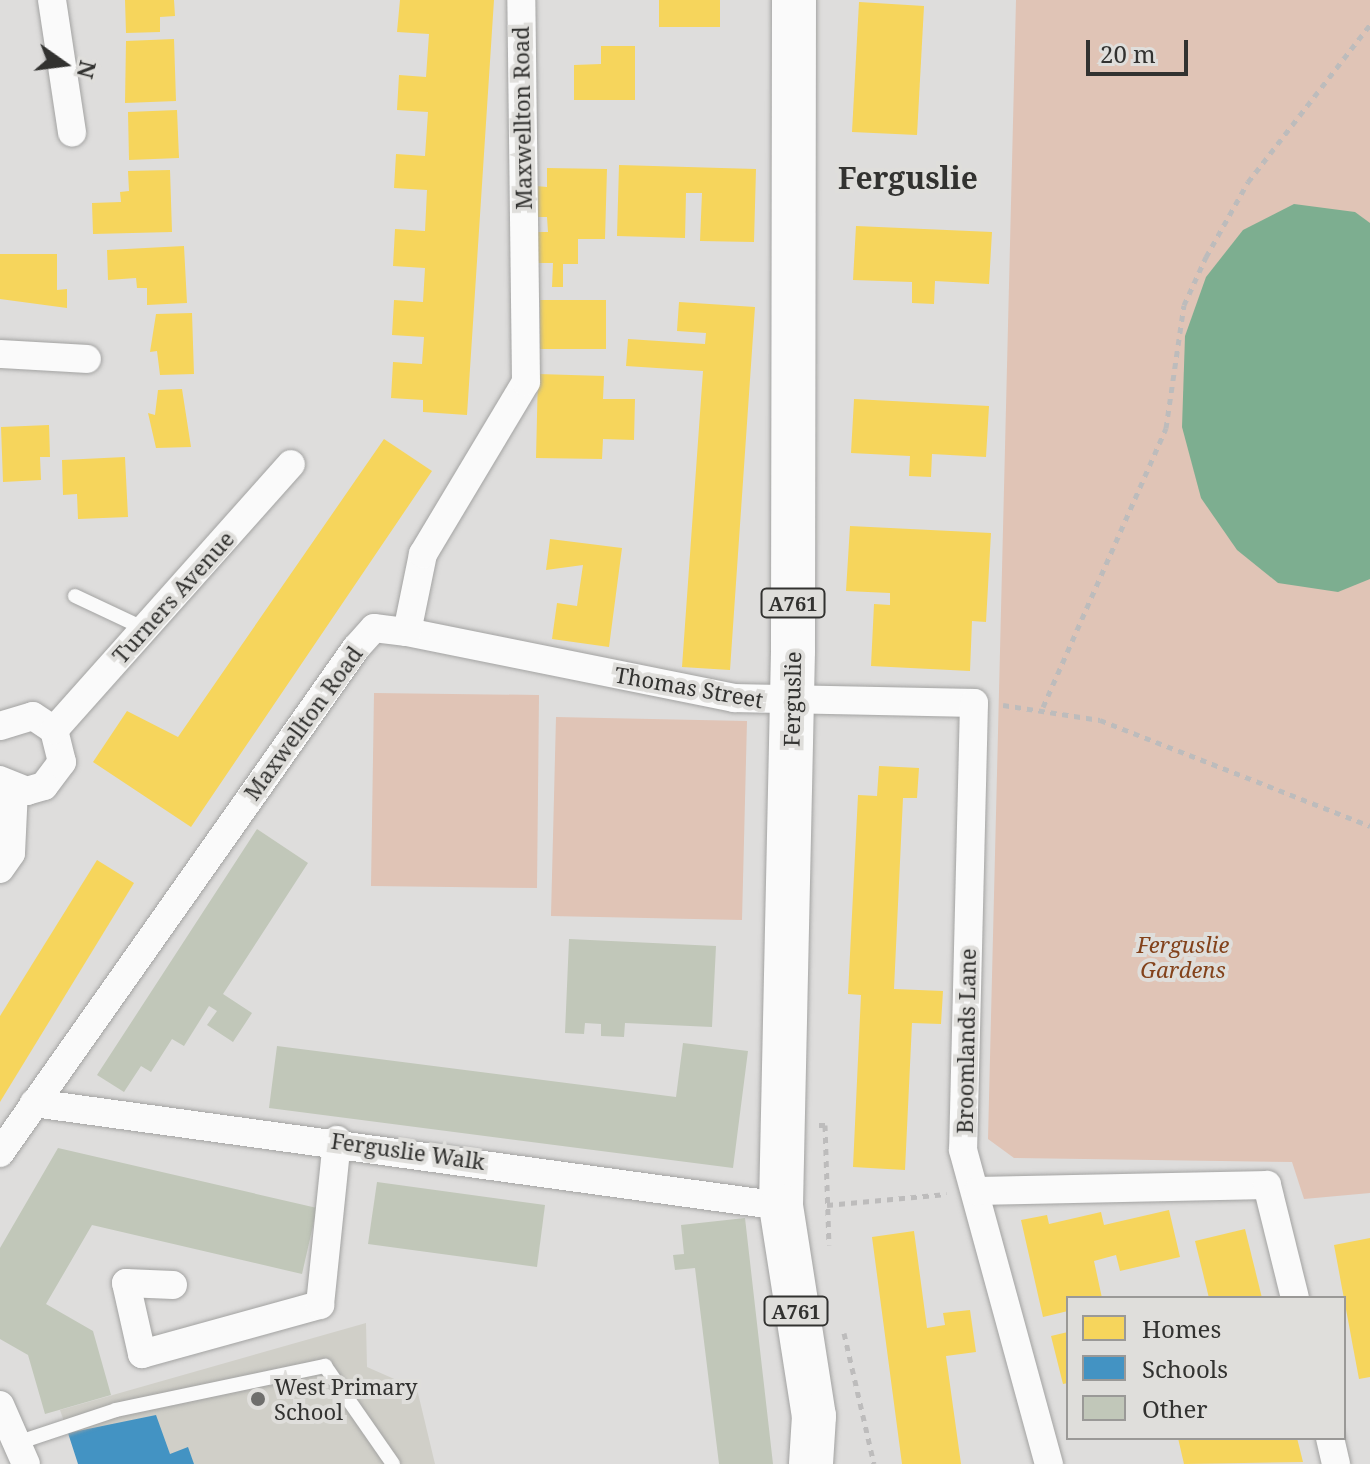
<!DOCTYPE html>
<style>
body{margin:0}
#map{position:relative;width:1370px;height:1464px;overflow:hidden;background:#dedddc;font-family:"Noto Serif",serif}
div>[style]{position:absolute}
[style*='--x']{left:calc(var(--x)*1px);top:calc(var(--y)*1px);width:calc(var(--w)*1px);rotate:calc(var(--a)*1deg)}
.built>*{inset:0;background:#d0cfc8}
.green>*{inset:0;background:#e0c4b6}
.water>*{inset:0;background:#7dae90}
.homes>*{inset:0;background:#f6d55c}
.schools>*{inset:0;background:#4393c3}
.building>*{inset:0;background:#c1c7b9}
.path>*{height:5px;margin-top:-2.5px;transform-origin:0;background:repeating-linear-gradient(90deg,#bdbcbc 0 6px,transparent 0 12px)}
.roads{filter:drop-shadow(0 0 2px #a3a3a2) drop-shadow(0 0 2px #a3a3a2)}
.lane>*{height:14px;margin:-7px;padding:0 7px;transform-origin:7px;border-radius:7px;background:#fafafa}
.street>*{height:28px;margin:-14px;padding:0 14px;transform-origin:14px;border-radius:14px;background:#fafafa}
.primary>*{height:44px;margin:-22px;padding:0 22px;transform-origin:22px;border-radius:22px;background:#fafafa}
.dots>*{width:22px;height:22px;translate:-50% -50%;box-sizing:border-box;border:4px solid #dfdedb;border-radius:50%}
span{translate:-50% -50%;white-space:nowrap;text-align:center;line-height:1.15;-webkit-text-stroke:8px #dfdedb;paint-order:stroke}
.shield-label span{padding:2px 6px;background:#dfdedb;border:2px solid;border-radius:6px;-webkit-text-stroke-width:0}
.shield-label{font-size:20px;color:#323230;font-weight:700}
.street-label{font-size:22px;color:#323230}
.park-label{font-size:22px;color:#83421b;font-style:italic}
.poi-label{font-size:22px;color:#323230}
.left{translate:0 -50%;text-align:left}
.district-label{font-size:30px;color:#323230;font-weight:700}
.legend{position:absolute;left:1066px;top:1296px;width:280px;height:144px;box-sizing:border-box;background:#dfdedb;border:2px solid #9a9997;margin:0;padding:10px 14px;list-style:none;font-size:24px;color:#323230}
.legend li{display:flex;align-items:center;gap:16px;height:40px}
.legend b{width:40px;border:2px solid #9a9997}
.north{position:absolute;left:24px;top:24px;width:80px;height:80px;-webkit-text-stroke:6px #dfdedb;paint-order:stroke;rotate:104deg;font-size:22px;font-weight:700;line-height:32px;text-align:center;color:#323230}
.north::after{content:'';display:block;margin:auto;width:28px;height:36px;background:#323230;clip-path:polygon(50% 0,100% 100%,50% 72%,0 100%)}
.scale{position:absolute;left:1086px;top:40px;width:102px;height:36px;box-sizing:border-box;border:4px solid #323230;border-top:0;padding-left:10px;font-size:24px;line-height:28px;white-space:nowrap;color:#323230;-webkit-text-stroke:6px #dfdedb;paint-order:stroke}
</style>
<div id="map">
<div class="built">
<i style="clip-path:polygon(366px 1323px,367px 1367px,417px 1389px,435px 1464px,79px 1464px,60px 1410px)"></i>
</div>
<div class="green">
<i style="clip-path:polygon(1016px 0,1370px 0,1370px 1193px,1304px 1199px,1292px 1162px,1014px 1158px,988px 1139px)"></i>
<i style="clip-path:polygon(374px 693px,539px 695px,537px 888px,371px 886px)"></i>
<i style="clip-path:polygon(556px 717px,747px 721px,742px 920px,551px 916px)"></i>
</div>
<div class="water">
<i style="clip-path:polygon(1294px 204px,1355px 212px,1370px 223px,1370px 579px,1338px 592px,1278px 583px,1237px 550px,1201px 498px,1182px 427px,1185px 336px,1206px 277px,1243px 230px)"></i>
</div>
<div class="homes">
<i style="clip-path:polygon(125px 0,174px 0,175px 16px,160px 17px,160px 32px,126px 33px)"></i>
<i style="clip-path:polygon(400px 0,494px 0,467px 415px,423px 412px,423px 400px,391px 398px,393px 362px,422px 364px,424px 337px,392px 335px,394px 300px,423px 302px,425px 268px,393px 266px,395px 229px,425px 231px,427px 190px,394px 188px,396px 154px,425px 156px,428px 112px,397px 110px,399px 75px,426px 77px,429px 34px,397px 32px)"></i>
<i style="clip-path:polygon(659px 0,720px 0,720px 27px,659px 27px)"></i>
<i style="clip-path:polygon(859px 2px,924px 6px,917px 135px,852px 132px)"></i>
<i style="clip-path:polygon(174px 39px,176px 101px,125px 103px,126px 41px)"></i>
<i style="clip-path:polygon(601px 46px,635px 46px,635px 100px,574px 100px,574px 65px,601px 64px)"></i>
<i style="clip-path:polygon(177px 110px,179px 158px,129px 160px,128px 112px)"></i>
<i style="clip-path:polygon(619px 165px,756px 169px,754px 242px,700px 241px,702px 193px,686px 193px,685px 238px,617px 236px)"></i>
<i style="clip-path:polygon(547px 168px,607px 169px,605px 239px,578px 239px,578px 264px,563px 264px,563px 287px,552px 287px,553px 263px,533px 263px,534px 232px,548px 232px,547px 217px,536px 217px,536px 186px,547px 187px)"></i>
<i style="clip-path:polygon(170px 170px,172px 232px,93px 234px,92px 203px,121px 202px,120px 192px,129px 191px,128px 171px)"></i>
<i style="clip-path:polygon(856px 226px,992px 232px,989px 284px,935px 281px,934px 304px,912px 303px,912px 282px,853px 280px)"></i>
<i style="clip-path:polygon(184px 246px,187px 303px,147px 305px,147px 288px,137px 288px,136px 278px,108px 280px,107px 250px)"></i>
<i style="clip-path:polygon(0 254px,57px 254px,57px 290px,67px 289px,67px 308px,0 299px)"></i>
<i style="clip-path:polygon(540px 300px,606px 300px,606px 349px,540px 349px)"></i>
<i style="clip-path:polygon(679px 302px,755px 307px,730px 670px,682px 667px,703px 371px,626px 366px,628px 339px,705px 344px,706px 333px,677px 331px)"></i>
<i style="clip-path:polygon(192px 313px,194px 374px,160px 375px,157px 351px,150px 352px,156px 314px)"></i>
<i style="clip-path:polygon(538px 374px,604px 376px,603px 399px,635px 399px,634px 440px,603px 439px,602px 459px,536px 458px)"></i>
<i style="clip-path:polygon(182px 389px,191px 447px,156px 448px,148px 413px,155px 415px,158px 390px)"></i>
<i style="clip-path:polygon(854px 399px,989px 406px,986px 457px,932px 454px,931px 477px,909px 476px,910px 456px,851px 453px)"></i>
<i style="clip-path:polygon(49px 425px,50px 457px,40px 457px,41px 480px,3px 482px,1px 427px)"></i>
<i style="clip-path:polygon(384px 439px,432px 471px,191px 827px,93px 762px,127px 711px,178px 737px)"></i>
<i style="clip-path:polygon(125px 457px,128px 517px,78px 519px,77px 494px,63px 495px,62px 460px)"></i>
<i style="clip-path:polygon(850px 526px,991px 533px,986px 622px,972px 621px,970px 671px,871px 666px,874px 604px,890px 605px,890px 593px,846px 591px)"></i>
<i style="clip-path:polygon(550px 539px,622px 548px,609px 647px,552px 639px,557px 603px,577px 606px,583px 565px,546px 570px)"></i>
<i style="clip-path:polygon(879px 766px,919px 768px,917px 798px,903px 798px,894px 989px,943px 991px,941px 1024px,912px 1023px,905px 1170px,853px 1167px,861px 995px,848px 994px,858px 795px,877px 796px)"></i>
<i style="clip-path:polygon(97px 860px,134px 883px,0 1102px,0 1016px)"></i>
<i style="clip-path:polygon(1169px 1210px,1180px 1257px,1120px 1271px,1116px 1255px,1094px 1261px,1102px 1298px,1068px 1298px,1068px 1311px,1043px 1317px,1021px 1220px,1047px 1215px,1049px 1224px,1101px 1212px,1104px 1225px)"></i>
<i style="clip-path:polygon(1245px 1229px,1262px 1298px,1209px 1298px,1195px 1241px)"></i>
<i style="clip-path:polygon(914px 1231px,927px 1328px,945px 1325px,943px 1313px,970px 1310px,976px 1352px,946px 1356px,961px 1464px,902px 1464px,872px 1237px)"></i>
<i style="clip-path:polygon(1370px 1238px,1370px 1377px,1359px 1379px,1334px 1245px)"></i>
<i style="clip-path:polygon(1068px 1332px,1068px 1383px,1063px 1384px,1051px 1336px)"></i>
<i style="clip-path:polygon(1178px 1438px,1297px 1438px,1303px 1462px,1184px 1464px)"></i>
</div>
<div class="schools">
<i style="clip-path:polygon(156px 1415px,170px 1454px,188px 1447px,194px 1464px,78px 1464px,68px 1433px)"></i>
</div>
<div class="building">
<i style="clip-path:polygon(257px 829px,308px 863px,223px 994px,252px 1013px,233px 1042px,207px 1025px,217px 1011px,209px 1006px,184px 1046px,172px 1039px,151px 1072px,141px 1066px,124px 1092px,97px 1075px)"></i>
<i style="clip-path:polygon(569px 939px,716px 946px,712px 1027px,625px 1023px,624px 1037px,601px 1036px,601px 1024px,585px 1023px,584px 1034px,565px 1033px)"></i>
<i style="clip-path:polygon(683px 1043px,748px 1051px,733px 1168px,269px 1108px,277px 1046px,676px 1097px)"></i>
<i style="clip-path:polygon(58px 1148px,317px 1208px,302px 1274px,92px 1225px,46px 1304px,93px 1331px,111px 1395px,45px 1414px,28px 1355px,0 1339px,0 1248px)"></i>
<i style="clip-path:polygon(377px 1182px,545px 1205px,537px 1267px,368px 1244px)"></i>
<i style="clip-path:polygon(745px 1218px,773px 1464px,719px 1464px,695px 1268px,675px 1270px,673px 1255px,684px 1254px,681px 1225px)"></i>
</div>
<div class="path">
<i style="--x:1003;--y:705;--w:98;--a:8.8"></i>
<i style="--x:1100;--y:720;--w:290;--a:21.4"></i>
<i style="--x:1043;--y:707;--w:305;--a:-66.2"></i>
<i style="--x:1166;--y:428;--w:124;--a:-81.7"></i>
<i style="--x:1184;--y:305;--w:53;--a:-65.4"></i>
<i style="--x:1206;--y:257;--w:86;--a:-60.8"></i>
<i style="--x:1248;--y:182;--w:199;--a:-52.2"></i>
<i style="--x:819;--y:1125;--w:6;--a:0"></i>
<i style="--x:825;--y:1125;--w:120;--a:88.1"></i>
<i style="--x:827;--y:1205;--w:120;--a:-5.3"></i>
<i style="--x:844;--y:1333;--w:134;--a:77.1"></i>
</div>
<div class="roads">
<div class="lane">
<i style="--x:75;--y:596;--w:77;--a:25.2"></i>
<i style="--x:17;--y:1443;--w:104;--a:-18.4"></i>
<i style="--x:116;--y:1410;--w:214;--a:-11.9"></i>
<i style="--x:325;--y:1366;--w:119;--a:55.2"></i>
</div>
<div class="street">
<i style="--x:52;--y:0;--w:134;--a:81.4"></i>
<i style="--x:0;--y:354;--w:87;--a:3.3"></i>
<i style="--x:407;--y:632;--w:334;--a:11.4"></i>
<i style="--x:734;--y:698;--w:240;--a:1.2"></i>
<i style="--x:974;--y:703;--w:447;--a:91.4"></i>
<i style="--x:963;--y:1150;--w:326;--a:74.7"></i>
<i style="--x:0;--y:726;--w:34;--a:-17"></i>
<i style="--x:33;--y:716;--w:25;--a:34"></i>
<i style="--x:54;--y:730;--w:33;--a:76"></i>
<i style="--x:62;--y:762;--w:30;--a:127"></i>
<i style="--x:44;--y:786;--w:18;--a:164"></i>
<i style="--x:27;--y:791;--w:29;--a:-158"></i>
<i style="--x:54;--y:730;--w:356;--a:-48.3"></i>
<i style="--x:0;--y:869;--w:19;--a:-55"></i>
<i style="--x:11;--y:853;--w:63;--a:-87.3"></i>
<i style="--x:34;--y:1103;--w:754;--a:7.85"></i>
<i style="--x:0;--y:1153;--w:618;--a:-54.82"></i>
<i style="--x:356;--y:648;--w:27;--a:-48"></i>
<i style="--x:374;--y:628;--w:33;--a:7"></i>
<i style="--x:407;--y:632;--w:80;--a:-78.4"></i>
<i style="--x:423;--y:554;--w:200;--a:-59.1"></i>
<i style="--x:526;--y:382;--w:382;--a:-90.7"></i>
<i style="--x:978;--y:1191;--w:289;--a:-1.2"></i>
<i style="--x:1267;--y:1185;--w:116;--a:76.1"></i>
<i style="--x:173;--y:1285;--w:47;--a:-177.6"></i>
<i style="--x:126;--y:1283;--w:73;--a:77.3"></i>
<i style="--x:142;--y:1354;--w:185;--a:-15.4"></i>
<i style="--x:320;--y:1305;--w:166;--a:-84.1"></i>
<i style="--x:0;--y:1405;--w:64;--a:66.2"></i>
<i style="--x:1330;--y:1438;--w:27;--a:77"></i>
</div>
<div class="primary">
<i style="--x:794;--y:0;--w:651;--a:90.09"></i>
<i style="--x:793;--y:651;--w:555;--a:91.24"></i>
<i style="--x:781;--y:1206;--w:213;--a:81.1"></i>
<i style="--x:814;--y:1416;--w:48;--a:93.6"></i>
</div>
</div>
<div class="dots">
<i style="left:258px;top:1399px;background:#6e6e6c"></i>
</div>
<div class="shield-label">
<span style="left:793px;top:603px">A761</span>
<span style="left:796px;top:1311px">A761</span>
</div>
<div class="street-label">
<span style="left:522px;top:118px;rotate:-91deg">Maxwellton Road</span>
<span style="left:173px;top:597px;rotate:-48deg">Turners Avenue</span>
<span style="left:689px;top:687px;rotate:10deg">Thomas Street</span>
<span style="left:792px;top:699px;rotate:-89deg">Ferguslie</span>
<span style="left:303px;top:723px;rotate:-54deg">Maxwellton Road</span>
<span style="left:966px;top:1041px;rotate:-89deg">Broomlands Lane</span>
<span style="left:408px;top:1151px;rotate:8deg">Ferguslie Walk</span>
</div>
<div class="park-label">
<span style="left:1183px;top:957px">Ferguslie<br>Gardens</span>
</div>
<div class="poi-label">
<span class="left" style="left:274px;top:1399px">West Primary<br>School</span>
</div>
<div class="district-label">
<span style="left:908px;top:178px">Ferguslie</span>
</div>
<ul class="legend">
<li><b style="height:22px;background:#f6d55c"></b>Homes</li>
<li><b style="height:22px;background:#4393c3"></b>Schools</li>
<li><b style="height:22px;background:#c1c7b9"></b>Other</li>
</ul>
<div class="north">N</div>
<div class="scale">20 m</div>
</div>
